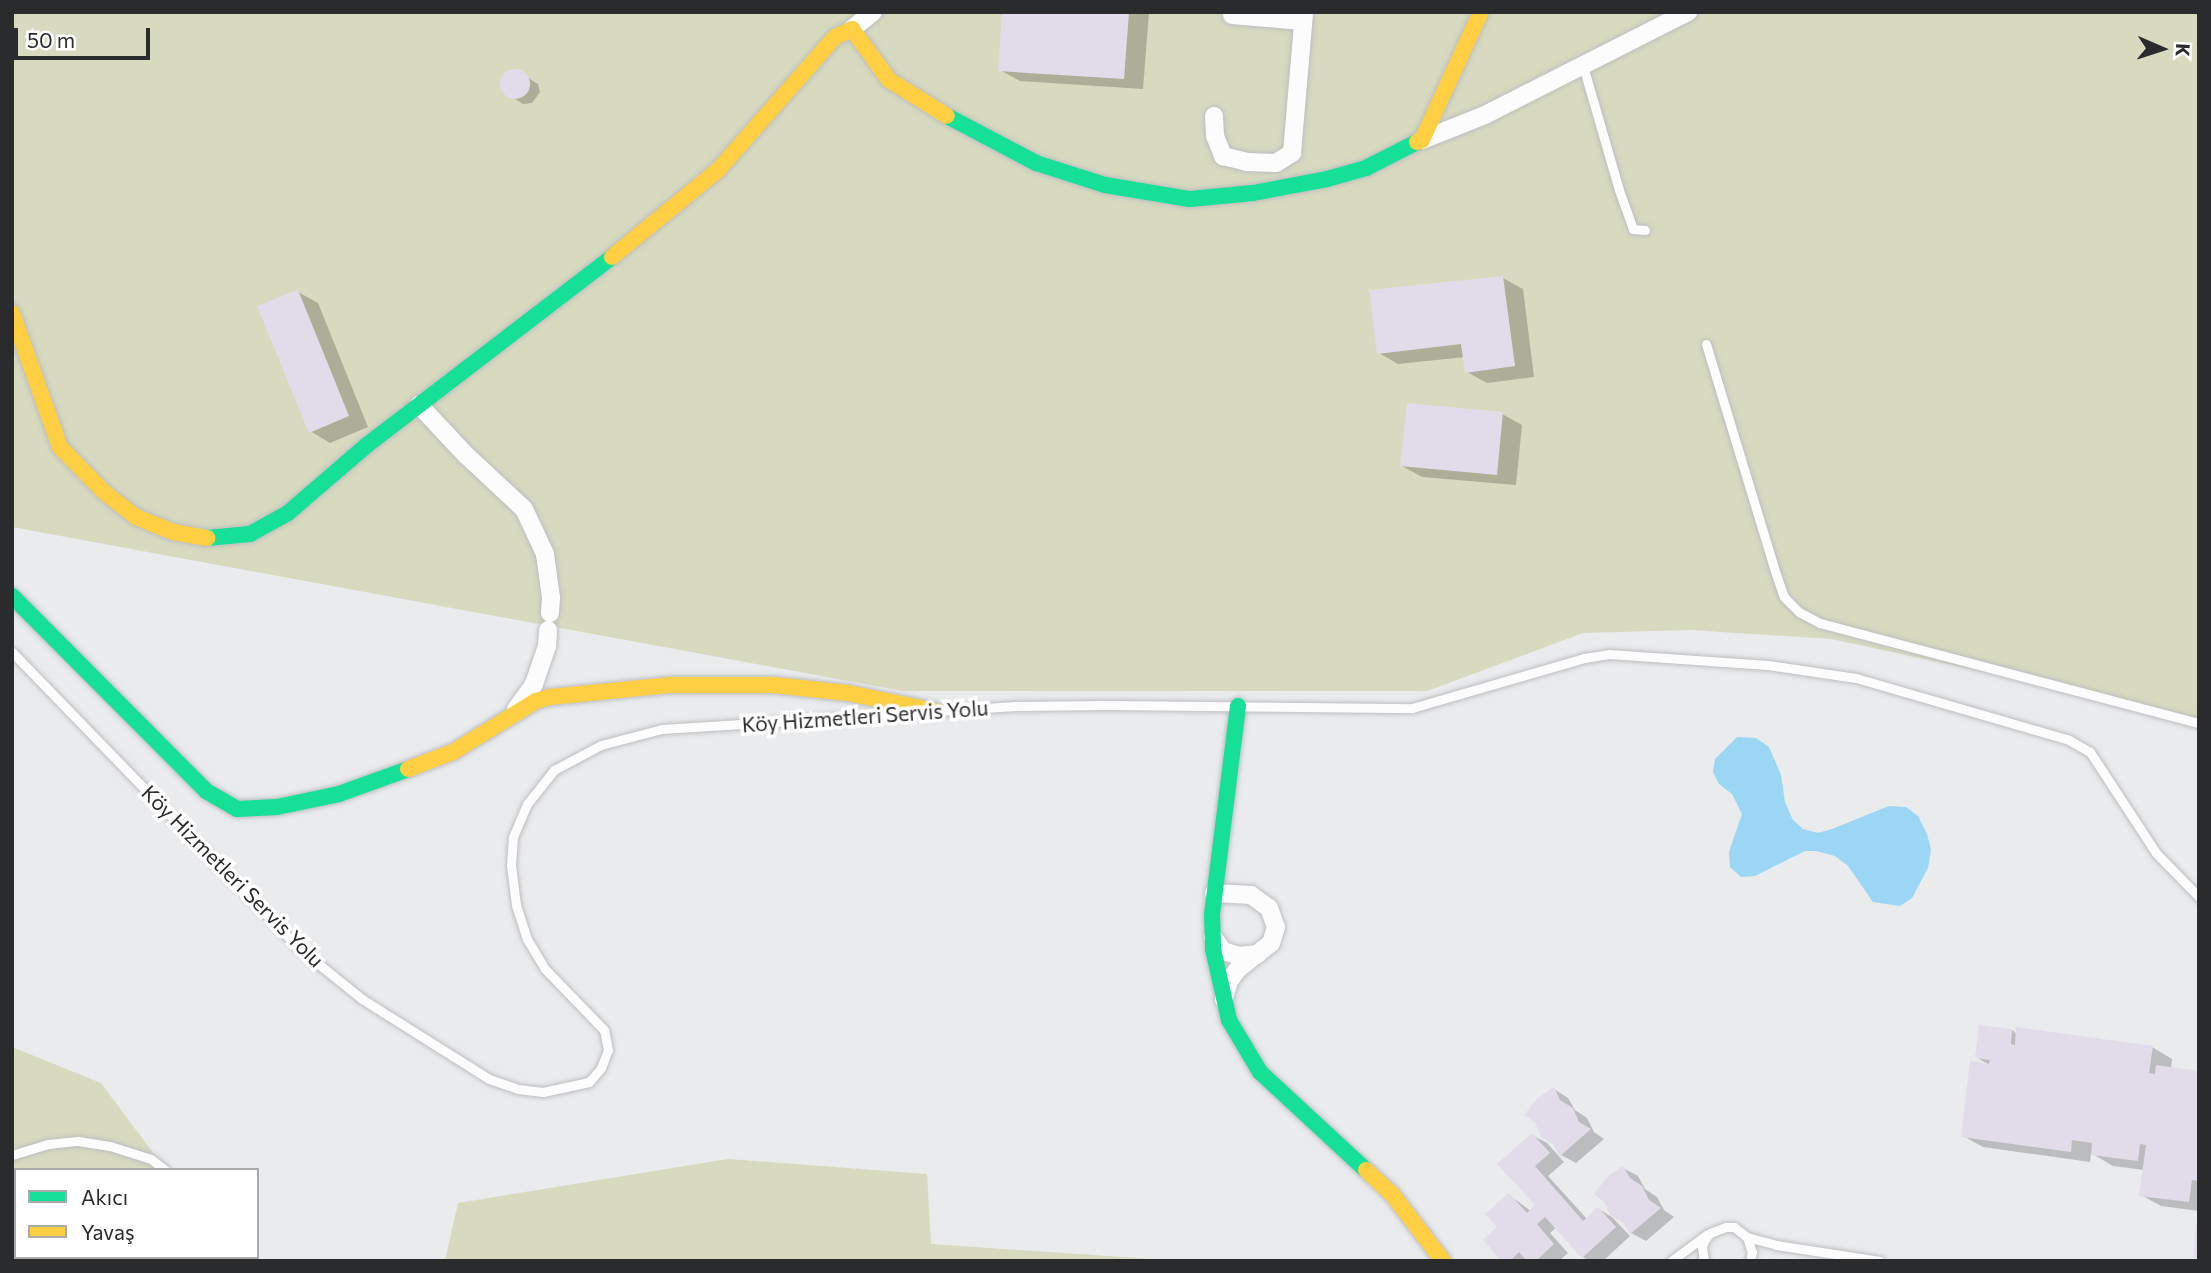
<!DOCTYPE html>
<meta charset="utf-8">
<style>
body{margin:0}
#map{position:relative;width:2211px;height:1273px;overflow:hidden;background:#e9ebed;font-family:Commissioner,sans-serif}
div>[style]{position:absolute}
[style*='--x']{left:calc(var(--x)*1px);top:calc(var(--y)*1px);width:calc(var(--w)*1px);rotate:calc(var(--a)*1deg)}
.green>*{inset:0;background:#d7dabf}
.water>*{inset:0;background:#9bd6f5}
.shadow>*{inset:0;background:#0003}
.building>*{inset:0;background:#e2dcea}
.round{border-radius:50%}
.roads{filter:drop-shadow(0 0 2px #bdbec0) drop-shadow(0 0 2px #bdbec0)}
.lane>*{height:9px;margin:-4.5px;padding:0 4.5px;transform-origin:4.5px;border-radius:4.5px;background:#fcfcfc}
.street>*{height:18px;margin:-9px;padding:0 9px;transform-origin:9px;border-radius:9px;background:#fcfcfc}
.fast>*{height:16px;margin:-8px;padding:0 8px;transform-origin:8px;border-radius:8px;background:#16e098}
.slow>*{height:16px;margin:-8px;padding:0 8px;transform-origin:8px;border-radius:8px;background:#ffcf43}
span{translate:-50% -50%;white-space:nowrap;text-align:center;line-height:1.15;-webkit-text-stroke:7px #fff;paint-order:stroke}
.street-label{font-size:21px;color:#2a2b2d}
.frame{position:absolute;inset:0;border:14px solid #2a2b2d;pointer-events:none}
.legend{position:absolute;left:14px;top:1168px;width:245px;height:91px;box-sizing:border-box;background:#fff;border:2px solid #aaaaab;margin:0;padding:9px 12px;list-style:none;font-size:21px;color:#2a2b2d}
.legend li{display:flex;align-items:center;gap:14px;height:35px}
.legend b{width:35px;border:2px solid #aaaaab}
.north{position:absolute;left:2127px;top:14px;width:70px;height:70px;-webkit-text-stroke:5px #fff;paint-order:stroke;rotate:93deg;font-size:19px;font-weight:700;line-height:28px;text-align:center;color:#2a2b2d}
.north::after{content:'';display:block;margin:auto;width:24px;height:32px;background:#2a2b2d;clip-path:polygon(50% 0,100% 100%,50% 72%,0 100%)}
.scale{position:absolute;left:14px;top:28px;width:136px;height:32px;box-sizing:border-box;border:4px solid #2a2b2d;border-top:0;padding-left:9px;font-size:21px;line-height:24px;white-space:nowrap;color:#2a2b2d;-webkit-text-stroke:5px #fff;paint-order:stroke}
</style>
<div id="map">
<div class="green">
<i style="clip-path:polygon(12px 12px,2199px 12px,2199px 718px,1831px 639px,1690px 630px,1583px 633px,1427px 691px,903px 691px,12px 527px)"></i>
<i style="clip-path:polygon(12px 1047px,101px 1083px,166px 1170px,16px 1170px,16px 1257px,232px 1257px,234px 1261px,12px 1261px)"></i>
<i style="clip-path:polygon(728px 1159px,927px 1174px,931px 1244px,1181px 1261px,445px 1261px,458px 1203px)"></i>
</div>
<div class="water">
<i style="clip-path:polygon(1737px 737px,1756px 738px,1769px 747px,1781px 775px,1785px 802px,1793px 820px,1803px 829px,1818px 833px,1832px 829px,1889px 806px,1906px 807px,1918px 816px,1927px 834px,1931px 850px,1928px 868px,1912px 898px,1900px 906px,1873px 902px,1848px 866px,1835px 856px,1816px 851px,1805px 851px,1755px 876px,1741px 877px,1730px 867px,1729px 852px,1742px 814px,1732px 794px,1719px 784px,1713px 772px,1715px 759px)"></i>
</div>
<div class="shadow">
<i style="clip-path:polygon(1004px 12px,1149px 12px,1143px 89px,1020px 81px,1000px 70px)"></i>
<i style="clip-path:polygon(516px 71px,538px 84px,540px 92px,532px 103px,523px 104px,505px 93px,502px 84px,508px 73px)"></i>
<i style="clip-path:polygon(1503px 278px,1523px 289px,1534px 377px,1487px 383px,1467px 372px,1465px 357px,1398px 364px,1379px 353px)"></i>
<i style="clip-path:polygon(298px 292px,318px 303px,368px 427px,330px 443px,310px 431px)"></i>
<i style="clip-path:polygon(1502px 414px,1522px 425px,1516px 485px,1422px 477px,1402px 466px)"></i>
<i style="clip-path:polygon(2012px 1030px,2017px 1034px,2152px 1047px,2172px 1059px,2171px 1069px,2199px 1073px,2199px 1211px,2161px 1206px,2141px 1195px,2144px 1170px,2113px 1166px,2091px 1153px,2090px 1162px,1983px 1147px,1963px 1136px,1991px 1066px,1976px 1057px)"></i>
<i style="clip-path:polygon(1554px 1089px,1568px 1098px,1575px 1110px,1587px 1118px,1594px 1132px,1604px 1139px,1576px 1163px,1561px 1155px)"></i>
<i style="clip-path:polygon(1532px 1135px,1547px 1143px,1564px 1162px,1548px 1176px,1587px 1219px,1599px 1209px,1613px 1218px,1630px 1236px,1603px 1261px,1590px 1261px,1583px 1257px,1557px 1227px,1550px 1233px,1568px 1253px,1559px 1261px,1504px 1261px,1500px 1227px,1509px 1195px,1531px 1211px,1537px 1205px)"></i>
<i style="clip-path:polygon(1623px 1168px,1638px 1176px,1645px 1189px,1657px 1197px,1664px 1210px,1674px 1217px,1646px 1241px,1631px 1233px)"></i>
</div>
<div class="building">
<i style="clip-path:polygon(1002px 12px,1129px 12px,1124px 79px,998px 71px)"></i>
<i class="round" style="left:500px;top:69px;width:30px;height:30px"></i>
<i style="clip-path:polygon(1503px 276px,1515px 366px,1465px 373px,1461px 344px,1377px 354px,1369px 290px)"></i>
<i style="clip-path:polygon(298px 290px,349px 416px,309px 433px,257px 306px)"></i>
<i style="clip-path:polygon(1407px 403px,1503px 412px,1497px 475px,1400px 466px)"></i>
<i style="clip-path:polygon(1979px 1025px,2012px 1029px,2011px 1044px,2015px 1045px,2016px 1027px,2153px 1046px,2149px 1073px,2155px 1074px,2156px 1065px,2199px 1071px,2199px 1181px,2192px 1180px,2189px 1202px,2139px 1196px,2146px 1145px,2140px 1144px,2138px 1161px,2091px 1155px,2092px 1143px,2072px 1140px,2071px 1152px,1961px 1137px,1970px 1061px,1989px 1064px,1990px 1060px,1975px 1058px)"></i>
<i style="clip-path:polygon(1554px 1087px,1560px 1100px,1573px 1108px,1579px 1122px,1591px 1129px,1560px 1156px,1553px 1144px,1541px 1137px,1535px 1123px,1524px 1115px,1537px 1099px)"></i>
<i style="clip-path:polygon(1532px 1133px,1550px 1153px,1535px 1166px,1583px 1221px,1598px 1207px,1616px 1227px,1582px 1258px,1545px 1217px,1537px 1224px,1554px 1244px,1536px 1261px,1527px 1261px,1519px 1252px,1510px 1261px,1501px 1261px,1483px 1240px,1497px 1227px,1485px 1214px,1509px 1193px,1527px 1213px,1535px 1205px,1497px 1164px)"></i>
<i style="clip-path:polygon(1623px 1166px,1630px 1178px,1642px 1186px,1649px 1200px,1661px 1208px,1630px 1234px,1623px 1223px,1610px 1215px,1604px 1202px,1594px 1194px,1607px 1177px)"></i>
<i style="clip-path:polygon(2196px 1224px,2199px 1224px,2199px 1258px,2193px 1258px)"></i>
</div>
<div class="roads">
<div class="lane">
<i style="--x:1583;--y:66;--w:129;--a:73.8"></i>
<i style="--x:1619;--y:190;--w:41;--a:70.3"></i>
<i style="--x:1633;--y:229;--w:12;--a:5"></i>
<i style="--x:1706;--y:344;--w:240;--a:73.1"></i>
<i style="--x:1776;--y:574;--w:24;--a:71"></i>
<i style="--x:1784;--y:597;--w:21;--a:45"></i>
<i style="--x:1799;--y:612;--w:24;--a:28"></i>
<i style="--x:1820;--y:623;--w:392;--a:14.8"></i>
<i style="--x:12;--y:652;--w:414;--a:45.9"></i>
<i style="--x:300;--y:949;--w:80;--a:38.9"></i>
<i style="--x:362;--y:999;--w:150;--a:32.2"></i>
<i style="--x:489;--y:1079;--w:31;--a:19"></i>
<i style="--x:518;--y:1089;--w:25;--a:7"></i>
<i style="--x:543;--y:1092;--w:47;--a:-12.3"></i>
<i style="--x:589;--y:1082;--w:18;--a:-49"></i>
<i style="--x:601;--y:1068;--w:19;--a:-69"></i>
<i style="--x:608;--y:1050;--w:20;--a:-101"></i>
<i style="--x:604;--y:1030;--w:85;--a:-134"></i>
<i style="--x:545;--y:969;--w:35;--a:-121"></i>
<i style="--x:527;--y:939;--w:36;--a:-108"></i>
<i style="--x:516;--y:905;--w:40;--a:-97.1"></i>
<i style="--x:511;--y:865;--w:28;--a:-86"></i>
<i style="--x:513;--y:837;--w:36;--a:-67"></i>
<i style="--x:527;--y:804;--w:43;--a:-51.5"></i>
<i style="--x:554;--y:770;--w:53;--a:-28"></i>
<i style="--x:601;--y:745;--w:63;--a:-14.7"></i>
<i style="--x:662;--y:729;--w:240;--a:-3.6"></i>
<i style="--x:937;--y:711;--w:79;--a:-3.6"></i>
<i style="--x:1016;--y:706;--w:98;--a:-0.6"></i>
<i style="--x:1114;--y:705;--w:298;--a:0.6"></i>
<i style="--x:1412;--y:708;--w:179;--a:-16.2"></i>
<i style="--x:1584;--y:658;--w:25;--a:-9"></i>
<i style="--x:1609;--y:654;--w:159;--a:4"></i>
<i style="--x:1768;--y:665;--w:89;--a:8.4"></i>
<i style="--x:1856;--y:678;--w:222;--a:16.2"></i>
<i style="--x:2069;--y:740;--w:24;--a:30"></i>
<i style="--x:2090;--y:752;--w:121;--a:56.8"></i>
<i style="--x:2156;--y:853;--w:62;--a:45.7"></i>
<i style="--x:12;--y:1155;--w:38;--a:-17"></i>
<i style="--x:48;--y:1144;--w:30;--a:-6"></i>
<i style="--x:78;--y:1141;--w:32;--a:9"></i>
<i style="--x:110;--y:1146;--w:43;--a:17.6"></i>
<i style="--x:151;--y:1159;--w:18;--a:38"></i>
<i style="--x:1747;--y:1237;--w:30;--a:15"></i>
<i style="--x:1776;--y:1245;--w:105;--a:8.7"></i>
<i style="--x:245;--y:1257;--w:5;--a:53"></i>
<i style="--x:1671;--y:1261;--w:44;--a:-36.6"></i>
<i style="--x:1704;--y:1261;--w:15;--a:-98"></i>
<i style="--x:1702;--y:1246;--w:8;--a:-67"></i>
<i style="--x:1705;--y:1239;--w:8;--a:-50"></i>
<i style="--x:1710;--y:1233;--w:17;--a:-21"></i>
<i style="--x:1726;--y:1227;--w:8;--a:0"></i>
<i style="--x:1734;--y:1227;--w:16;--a:38"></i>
<i style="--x:1747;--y:1237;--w:16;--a:72"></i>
<i style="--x:1752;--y:1252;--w:9;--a:103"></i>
</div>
<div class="street">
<i style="--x:1232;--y:15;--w:71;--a:4.8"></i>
<i style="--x:852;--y:29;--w:27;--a:-39"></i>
<i style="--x:1214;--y:116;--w:20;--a:87"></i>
<i style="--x:1215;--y:136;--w:22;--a:68"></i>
<i style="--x:1223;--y:156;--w:25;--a:14"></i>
<i style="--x:1247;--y:162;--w:29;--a:2"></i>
<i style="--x:1276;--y:163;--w:19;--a:-32"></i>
<i style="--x:1292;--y:153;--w:142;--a:-85.1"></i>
<i style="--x:1422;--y:140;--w:68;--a:-21.6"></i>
<i style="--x:1485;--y:115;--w:228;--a:-26.9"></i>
<i style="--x:419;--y:405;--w:69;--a:46.8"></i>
<i style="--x:466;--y:455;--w:79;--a:43"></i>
<i style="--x:524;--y:509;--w:50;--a:65"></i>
<i style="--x:545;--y:554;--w:44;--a:82.2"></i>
<i style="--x:551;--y:598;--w:15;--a:94"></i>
<i style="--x:516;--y:709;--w:31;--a:-54"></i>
<i style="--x:534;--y:684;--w:40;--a:-71.1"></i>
<i style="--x:547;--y:646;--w:16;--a:-86"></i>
<i style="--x:1214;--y:893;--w:37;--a:3"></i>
<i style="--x:1251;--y:895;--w:22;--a:36"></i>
<i style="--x:1269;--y:908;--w:20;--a:70"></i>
<i style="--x:1276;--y:927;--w:17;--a:107"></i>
<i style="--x:1271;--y:943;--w:42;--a:141.8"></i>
<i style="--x:1238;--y:969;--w:15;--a:127"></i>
<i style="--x:1229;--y:981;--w:19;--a:106"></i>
<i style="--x:1213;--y:937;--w:17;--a:54"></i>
<i style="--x:1223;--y:951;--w:17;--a:17"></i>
<i style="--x:1239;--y:956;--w:19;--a:-6"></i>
</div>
<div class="fast">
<i style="--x:947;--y:116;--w:101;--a:27.8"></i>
<i style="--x:1036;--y:163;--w:72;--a:17.7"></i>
<i style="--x:1105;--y:185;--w:86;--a:9.4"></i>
<i style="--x:1190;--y:199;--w:63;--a:-5.4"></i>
<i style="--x:1253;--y:193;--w:75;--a:-10.7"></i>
<i style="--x:1327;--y:179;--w:41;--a:-15.8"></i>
<i style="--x:1366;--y:168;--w:57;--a:-27"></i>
<i style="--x:207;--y:538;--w:43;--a:-5.3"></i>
<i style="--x:250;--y:534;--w:43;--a:-28.9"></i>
<i style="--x:288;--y:513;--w:104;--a:-40.7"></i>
<i style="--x:367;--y:445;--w:309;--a:-37.5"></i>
<i style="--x:12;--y:596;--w:275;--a:45.1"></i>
<i style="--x:206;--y:791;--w:36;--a:30"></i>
<i style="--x:237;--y:809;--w:40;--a:-2.9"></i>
<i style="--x:277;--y:807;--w:63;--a:-11.8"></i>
<i style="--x:339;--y:794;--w:73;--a:-19.9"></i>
<i style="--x:1238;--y:706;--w:211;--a:97.1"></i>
<i style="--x:1212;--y:915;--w:34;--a:88"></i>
<i style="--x:1213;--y:949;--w:73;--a:77.3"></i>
<i style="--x:1229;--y:1020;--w:61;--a:59.2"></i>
<i style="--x:1260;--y:1072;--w:144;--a:42.8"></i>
</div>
<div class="slow">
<i style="--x:1417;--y:142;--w:5;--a:-22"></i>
<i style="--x:1422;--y:140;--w:141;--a:-65.3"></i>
<i style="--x:612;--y:257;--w:139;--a:-39.4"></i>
<i style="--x:719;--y:169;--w:176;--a:-48.7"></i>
<i style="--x:835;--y:37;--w:19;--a:-25"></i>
<i style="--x:852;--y:29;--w:63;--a:54"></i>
<i style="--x:889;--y:80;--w:68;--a:31.8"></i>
<i style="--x:12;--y:313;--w:142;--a:70.3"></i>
<i style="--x:60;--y:447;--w:63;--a:45.6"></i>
<i style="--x:104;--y:492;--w:41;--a:38"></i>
<i style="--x:136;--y:517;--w:40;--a:22"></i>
<i style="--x:173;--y:532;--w:35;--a:10"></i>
<i style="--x:408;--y:769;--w:48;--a:-20.7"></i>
<i style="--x:453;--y:752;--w:97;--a:-31.6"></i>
<i style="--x:536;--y:701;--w:15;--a:-16"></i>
<i style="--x:550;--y:697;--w:122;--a:-5.7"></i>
<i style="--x:671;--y:685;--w:103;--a:0"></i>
<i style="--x:774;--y:685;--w:74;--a:6.2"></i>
<i style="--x:848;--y:693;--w:89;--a:11.7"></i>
<i style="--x:1366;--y:1170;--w:35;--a:43"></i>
<i style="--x:1392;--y:1194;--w:84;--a:52.7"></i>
</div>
</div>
<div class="street-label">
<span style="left:865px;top:716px;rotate:-4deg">Köy Hizmetleri Servis Yolu</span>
<span style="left:233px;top:876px;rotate:45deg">Köy Hizmetleri Servis Yolu</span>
</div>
<div class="frame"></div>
<ul class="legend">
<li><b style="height:9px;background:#16e098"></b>Akıcı</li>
<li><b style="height:9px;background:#ffcf43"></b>Yavaş</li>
</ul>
<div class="north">K</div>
<div class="scale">50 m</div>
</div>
